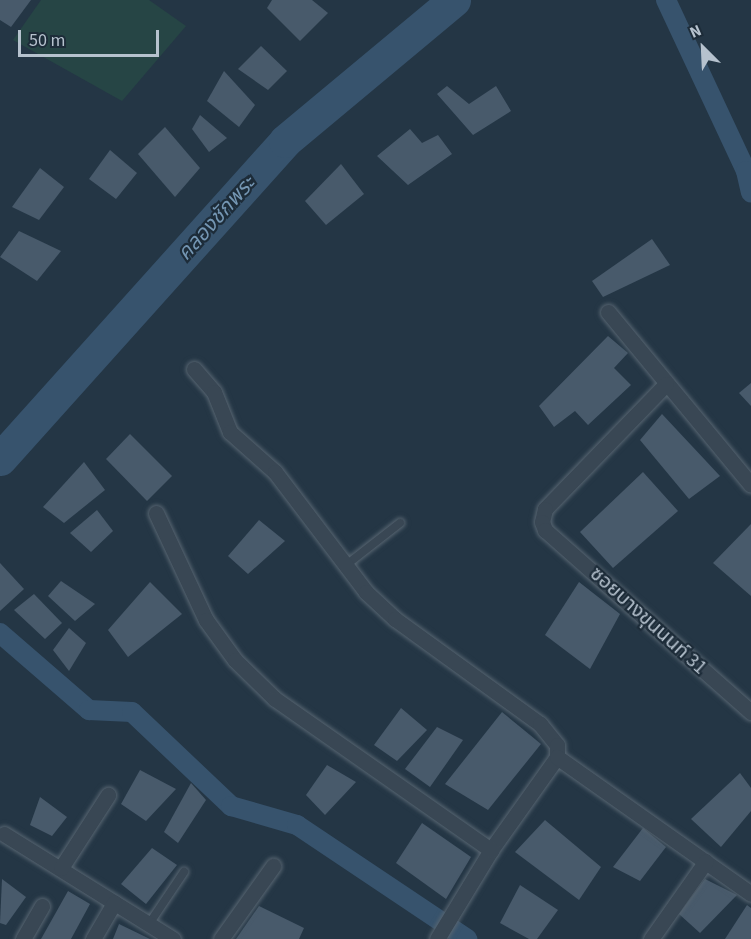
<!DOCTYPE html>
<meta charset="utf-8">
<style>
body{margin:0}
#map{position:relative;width:751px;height:939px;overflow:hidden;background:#243645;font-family:"Source Sans 3","Noto Sans Thai",sans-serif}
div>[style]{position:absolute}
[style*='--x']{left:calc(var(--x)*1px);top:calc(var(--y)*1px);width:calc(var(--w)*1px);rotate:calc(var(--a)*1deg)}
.green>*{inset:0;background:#264545}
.canal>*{height:20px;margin:-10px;padding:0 10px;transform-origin:10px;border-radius:10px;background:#37536d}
.river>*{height:33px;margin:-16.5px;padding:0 16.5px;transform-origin:16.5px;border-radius:16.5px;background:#37536d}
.building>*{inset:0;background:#485a6b}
.roads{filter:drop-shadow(0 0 2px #576571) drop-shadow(0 0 2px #576571)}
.service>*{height:8px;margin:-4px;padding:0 4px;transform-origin:4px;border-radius:4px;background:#394754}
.minor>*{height:15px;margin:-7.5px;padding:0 7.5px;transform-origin:7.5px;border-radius:7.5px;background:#394754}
span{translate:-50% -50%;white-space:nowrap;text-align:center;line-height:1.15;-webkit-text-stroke:4.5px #1d2c39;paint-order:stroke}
.street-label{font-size:20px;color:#b6c2ce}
.water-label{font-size:21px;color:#7496b3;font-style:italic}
.north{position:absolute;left:673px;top:18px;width:60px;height:60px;-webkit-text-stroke:4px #1d2c39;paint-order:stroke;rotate:336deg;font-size:16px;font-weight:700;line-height:24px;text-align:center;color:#b6c2ce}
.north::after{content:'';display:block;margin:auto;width:21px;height:27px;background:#b6c2ce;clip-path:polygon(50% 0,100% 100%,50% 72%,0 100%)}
.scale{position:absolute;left:18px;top:30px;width:141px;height:27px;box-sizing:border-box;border:3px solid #b6c2ce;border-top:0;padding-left:8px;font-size:18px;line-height:21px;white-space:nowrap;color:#b6c2ce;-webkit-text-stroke:4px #1d2c39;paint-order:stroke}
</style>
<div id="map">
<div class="green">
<i style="clip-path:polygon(41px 0,149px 0,186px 26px,122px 101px,13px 40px)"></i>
</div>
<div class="canal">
<i style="--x:666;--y:0;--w:189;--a:64.9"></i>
<i style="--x:746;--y:171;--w:22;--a:77"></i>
<i style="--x:0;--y:633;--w:118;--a:40.9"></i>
<i style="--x:89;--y:710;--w:43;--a:2.7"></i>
<i style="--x:132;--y:712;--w:137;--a:43.5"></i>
<i style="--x:231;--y:806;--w:69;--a:16.1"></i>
<i style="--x:297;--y:825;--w:205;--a:33.8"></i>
</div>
<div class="river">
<i style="--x:0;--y:459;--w:427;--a:-48.1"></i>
<i style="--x:285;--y:141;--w:220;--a:-39.8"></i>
</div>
<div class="building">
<i style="clip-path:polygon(0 0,31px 0,11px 27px,0 20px)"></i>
<i style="clip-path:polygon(272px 0,312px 0,328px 13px,300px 41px,267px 8px)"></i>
<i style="clip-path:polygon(261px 46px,287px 71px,268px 90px,238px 69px)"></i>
<i style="clip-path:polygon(224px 71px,255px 105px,239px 127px,207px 101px)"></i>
<i style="clip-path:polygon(447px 86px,469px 104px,496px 86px,511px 111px,473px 135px,437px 94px)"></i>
<i style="clip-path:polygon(200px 115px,227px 138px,209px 152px,192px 129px)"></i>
<i style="clip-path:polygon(165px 127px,200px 168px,175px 197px,138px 154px)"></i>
<i style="clip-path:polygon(410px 129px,422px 143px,438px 135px,452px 154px,408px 185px,377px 156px)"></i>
<i style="clip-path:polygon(110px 150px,137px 173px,116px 199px,89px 179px)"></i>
<i style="clip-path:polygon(341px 164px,364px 194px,326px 225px,305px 201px)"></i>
<i style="clip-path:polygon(40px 168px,64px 187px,39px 220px,12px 207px)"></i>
<i style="clip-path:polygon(19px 231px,61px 251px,37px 281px,0 257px)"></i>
<i style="clip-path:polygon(652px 239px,670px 265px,603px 297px,592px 281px)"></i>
<i style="clip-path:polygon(608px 336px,628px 353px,614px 368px,631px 385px,588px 425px,575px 411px,554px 427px,539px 406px)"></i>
<i style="clip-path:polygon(751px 383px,751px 406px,739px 393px)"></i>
<i style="clip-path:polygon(662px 414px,720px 476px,689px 499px,640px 440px)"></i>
<i style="clip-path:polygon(130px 434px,172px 476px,147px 501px,106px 459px)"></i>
<i style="clip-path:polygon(84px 462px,105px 490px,64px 523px,43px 507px)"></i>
<i style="clip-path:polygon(643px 472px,678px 511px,613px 568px,580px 532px)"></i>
<i style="clip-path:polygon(97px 510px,113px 531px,91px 552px,70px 533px)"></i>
<i style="clip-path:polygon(259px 520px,285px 541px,248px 574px,228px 556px)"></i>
<i style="clip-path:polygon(751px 524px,751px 596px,713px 563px)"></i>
<i style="clip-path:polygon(0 563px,24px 589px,0 611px)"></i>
<i style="clip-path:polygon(61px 581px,95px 604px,75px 621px,48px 596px)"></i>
<i style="clip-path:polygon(150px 582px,182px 614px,128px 657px,108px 630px)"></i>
<i style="clip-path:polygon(579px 582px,620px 614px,590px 669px,545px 635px)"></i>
<i style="clip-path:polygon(34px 594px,62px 623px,45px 639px,14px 610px)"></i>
<i style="clip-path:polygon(69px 628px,86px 643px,69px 671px,53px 650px)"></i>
<i style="clip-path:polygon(401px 708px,427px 730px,397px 761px,374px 745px)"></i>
<i style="clip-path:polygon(502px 712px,541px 744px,488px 810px,445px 784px)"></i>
<i style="clip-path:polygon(437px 727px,463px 740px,430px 787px,405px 769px)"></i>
<i style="clip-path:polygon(327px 765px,356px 782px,325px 815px,306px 795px)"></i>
<i style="clip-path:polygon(140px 770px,176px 789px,146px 821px,121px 804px)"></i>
<i style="clip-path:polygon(740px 773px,751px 788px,751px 811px,721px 847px,691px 819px)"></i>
<i style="clip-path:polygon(191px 783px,206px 800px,178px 843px,164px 832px)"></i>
<i style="clip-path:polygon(40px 797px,67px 817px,52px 836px,30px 825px)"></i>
<i style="clip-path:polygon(545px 820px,601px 867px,579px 900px,515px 852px)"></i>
<i style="clip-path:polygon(422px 823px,471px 857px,446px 899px,396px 863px)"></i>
<i style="clip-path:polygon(643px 828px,666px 847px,640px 881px,613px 867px)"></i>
<i style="clip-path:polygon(152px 848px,177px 865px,146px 904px,121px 884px)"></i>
<i style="clip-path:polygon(2px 879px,26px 897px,6px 925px,0 923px)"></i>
<i style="clip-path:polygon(705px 879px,737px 895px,700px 933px,679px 914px)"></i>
<i style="clip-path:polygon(520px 885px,558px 910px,537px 939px,529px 939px,500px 923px)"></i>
<i style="clip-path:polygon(68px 891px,90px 904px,71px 939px,41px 939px)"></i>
<i style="clip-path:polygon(747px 905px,751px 908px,751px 939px,725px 939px)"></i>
<i style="clip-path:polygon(259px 906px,304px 928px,299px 939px,236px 939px)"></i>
<i style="clip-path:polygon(119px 924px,150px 939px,113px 939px)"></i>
</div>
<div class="roads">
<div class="service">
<i style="--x:345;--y:566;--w:70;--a:-38"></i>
<i style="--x:149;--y:924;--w:63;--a:-56.1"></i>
</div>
<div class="minor">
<i style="--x:608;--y:312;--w:224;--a:50.4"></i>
<i style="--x:194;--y:369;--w:30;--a:49"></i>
<i style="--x:214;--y:392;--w:43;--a:68.2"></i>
<i style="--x:230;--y:432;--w:60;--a:41.6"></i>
<i style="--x:275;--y:472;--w:151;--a:52.8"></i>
<i style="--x:366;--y:592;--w:40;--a:43"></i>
<i style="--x:395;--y:619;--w:179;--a:35.9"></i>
<i style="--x:540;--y:724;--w:27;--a:51"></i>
<i style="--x:557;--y:745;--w:12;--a:90"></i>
<i style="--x:557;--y:757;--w:114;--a:125.4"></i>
<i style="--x:491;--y:850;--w:104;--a:121.2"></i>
<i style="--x:666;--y:384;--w:174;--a:134.1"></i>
<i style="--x:545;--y:509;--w:13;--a:103"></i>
<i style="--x:542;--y:522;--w:9;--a:69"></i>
<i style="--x:545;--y:530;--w:275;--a:41.5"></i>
<i style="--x:156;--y:513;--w:118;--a:65"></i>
<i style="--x:206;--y:620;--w:49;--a:54.1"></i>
<i style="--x:235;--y:660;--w:56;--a:44.3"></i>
<i style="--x:275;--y:699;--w:264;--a:35"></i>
<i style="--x:557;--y:757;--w:237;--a:35.2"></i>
<i style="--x:4;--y:834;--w:199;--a:31.9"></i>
<i style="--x:61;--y:868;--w:87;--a:-57.2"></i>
<i style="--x:23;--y:939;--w:38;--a:-60"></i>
<i style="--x:93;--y:939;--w:42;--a:-59.7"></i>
<i style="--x:221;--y:939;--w:90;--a:-54.5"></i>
<i style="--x:651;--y:939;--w:95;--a:-54.8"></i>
</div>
</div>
<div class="street-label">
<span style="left:648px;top:621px;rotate:42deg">ซอยบางขุนนนท์ 31</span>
</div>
<div class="water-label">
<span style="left:216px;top:218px;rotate:-48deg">คลองชักพระ</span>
</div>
<div class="north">N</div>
<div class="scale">50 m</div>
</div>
